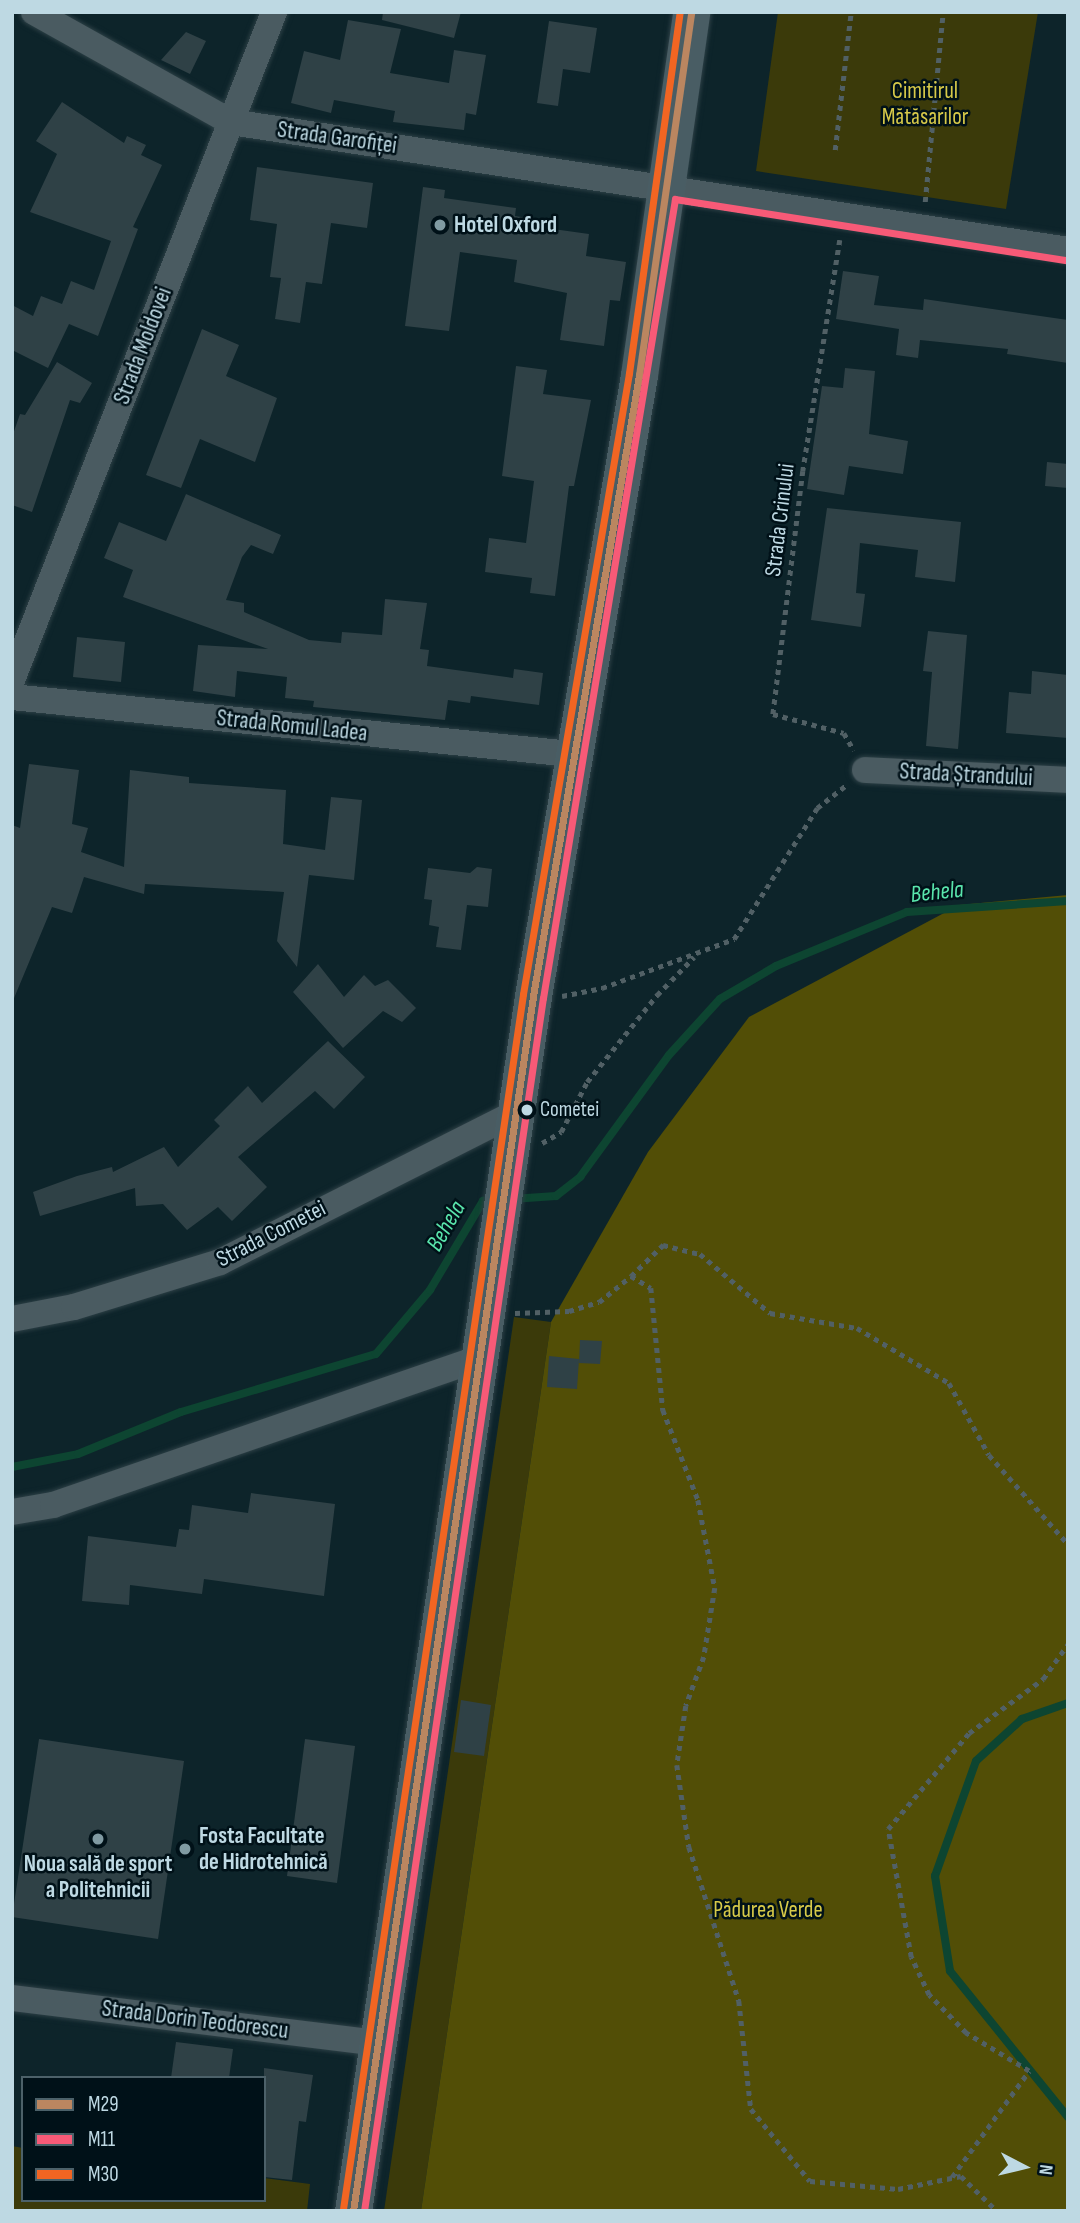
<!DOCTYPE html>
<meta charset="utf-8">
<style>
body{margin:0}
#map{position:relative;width:1080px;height:2223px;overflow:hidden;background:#0d242a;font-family:"Sofia Sans Condensed",sans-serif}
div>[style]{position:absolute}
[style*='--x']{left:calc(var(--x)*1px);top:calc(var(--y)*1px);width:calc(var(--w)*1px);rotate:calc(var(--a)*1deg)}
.green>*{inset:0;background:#3b3a0a}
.forest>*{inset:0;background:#524e06}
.stream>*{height:8px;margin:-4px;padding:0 4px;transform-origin:4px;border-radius:4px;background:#0d4531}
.building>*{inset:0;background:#2f4146}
.path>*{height:4.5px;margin-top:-2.25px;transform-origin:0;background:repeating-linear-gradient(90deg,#516065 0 5px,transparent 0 10px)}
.roads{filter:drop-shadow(0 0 2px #2c3f45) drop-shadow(0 0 2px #2c3f45)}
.street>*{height:26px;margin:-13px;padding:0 13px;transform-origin:13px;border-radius:13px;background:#4a5b61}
.secondary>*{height:37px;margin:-18.5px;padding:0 18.5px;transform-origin:18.5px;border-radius:18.5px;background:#495d64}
.bus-1>*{height:7px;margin:-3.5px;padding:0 3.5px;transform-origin:3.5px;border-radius:3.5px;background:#bb8660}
.bus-2>*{height:7px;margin:-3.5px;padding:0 3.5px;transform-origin:3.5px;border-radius:3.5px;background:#f75a77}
.bus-3>*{height:7px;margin:-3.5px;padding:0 3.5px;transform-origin:3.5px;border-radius:3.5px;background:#f26522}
.dots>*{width:19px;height:19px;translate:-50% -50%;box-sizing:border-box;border:4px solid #001118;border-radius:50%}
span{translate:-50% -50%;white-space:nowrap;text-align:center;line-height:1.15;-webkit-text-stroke:5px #001118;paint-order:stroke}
.bus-label{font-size:21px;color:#bed9e3}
.left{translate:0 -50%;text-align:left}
.park-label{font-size:23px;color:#d7ca49}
.street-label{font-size:23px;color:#bed9e3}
.poi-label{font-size:23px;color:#bed9e3;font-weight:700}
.water-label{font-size:24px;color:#59e5ac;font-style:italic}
.frame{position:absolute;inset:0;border:14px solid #bed9e3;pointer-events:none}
.legend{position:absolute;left:21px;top:2076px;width:245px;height:126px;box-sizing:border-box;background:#001118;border:2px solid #4c6169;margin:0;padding:9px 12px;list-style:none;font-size:21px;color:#bed9e3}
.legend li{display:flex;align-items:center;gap:14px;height:35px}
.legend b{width:35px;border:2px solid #4c6169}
.north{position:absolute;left:989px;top:2132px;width:70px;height:70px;-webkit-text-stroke:5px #001118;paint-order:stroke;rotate:97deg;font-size:19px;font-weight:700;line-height:28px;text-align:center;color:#bed9e3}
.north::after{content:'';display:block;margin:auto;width:24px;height:32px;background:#bed9e3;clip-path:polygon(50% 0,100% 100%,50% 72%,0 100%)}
</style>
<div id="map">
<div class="green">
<i style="clip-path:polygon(778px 12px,1038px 12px,1006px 209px,756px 171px)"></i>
<i style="clip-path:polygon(514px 1317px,551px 1322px,421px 2211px,384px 2211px)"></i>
<i style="clip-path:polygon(12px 2146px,23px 2148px,23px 2200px,264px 2200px,264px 2178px,310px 2184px,307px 2211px,12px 2211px)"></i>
</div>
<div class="forest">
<i style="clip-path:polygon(1068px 895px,1068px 2211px,421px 2211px,551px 1322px,648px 1152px,749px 1017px,959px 905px)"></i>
</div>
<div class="stream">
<i style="--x:512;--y:1199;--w:44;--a:-3.9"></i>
<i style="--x:556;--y:1196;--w:31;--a:-38"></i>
<i style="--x:580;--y:1177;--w:151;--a:-53.9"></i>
<i style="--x:669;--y:1055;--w:76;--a:-47.7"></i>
<i style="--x:720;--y:999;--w:65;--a:-30.5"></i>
<i style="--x:776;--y:966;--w:142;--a:-22.4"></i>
<i style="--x:907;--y:912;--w:161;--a:-3.9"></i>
<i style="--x:12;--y:1467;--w:67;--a:-11.1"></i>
<i style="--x:78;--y:1454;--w:111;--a:-22.2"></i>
<i style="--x:181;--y:1412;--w:203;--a:-16.6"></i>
<i style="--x:376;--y:1354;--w:84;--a:-49.8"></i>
<i style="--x:430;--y:1290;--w:104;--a:-59.2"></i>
<i style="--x:483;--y:1201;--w:9;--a:-6"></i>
<i style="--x:1068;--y:1703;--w:49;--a:160.8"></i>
<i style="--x:1022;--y:1719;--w:62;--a:137.6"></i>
<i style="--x:976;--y:1761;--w:122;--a:109.6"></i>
<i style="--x:935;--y:1876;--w:96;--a:81"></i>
<i style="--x:950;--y:1971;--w:188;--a:51.1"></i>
</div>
<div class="building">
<i style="clip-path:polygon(383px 12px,461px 12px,454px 38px,382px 20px)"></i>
<i style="clip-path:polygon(348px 20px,401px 29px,390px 73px,449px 83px,454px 50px,486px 55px,476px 115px,466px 113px,464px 130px,393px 122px,395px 111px,334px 100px,331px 113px,291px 103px,304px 51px,340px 60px)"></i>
<i style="clip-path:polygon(549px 21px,597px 28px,590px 73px,563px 69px,558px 106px,537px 103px)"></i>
<i style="clip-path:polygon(186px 32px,206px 41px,190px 74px,161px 60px)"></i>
<i style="clip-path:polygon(62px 102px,124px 143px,127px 136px,146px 145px,141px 155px,162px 165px,133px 227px,138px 229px,98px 336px,69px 324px,48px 368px,12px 350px,12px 305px,33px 316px,41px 296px,62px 304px,71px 281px,94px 290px,111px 241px,30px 212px,57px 154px,36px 141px)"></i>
<i style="clip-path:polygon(257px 167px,373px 183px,367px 228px,331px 223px,322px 284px,306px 282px,300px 323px,275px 319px,281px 278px,270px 277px,277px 224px,250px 220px)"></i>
<i style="clip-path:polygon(423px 187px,445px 190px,444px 198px,516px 208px,515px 216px,554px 222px,553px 229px,589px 234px,586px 256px,626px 262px,620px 301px,610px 300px,604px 346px,560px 340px,567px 293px,514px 282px,517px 260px,460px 252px,449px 331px,405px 326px)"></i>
<i style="clip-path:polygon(843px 271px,879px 276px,874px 305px,923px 310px,924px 299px,1068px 320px,1068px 363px,1007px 354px,1008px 349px,920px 340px,918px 358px,896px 355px,899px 329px,836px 319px)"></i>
<i style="clip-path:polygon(202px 329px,239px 345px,226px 376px,277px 398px,255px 462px,200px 439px,181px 488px,146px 475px)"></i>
<i style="clip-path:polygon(57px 362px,92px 383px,80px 403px,70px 400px,32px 512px,12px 505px,12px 437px,20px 414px,25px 415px)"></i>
<i style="clip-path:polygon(516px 366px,547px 370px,543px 394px,591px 400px,574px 486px,569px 486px,555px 596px,530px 593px,532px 578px,485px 572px,489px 538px,526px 543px,534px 481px,502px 476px)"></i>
<i style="clip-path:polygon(845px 368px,875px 371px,869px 434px,908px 441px,903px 474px,849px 466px,844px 495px,807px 489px,822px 386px,843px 388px)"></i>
<i style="clip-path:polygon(1047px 462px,1068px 464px,1068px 488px,1045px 486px)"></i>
<i style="clip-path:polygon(186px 494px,281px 535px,273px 554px,251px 545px,242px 557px,226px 600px,244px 603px,244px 612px,309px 640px,341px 643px,342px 632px,382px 635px,385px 599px,427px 603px,420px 649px,429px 650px,427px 666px,513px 678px,514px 669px,543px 673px,539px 705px,471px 696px,470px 703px,448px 700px,445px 720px,313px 707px,314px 701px,285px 698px,287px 677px,237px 671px,235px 697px,193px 691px,198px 645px,268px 649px,123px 597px,133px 570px,104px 558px,119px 522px,166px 541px)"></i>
<i style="clip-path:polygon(827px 508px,961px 522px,955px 582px,915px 577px,918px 550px,860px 543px,856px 593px,865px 594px,861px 627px,811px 620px)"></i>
<i style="clip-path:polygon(928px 631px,967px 635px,958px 749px,926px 746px,932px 672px,923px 671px)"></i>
<i style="clip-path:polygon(77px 637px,125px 642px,121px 682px,73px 677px)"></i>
<i style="clip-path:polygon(1032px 671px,1068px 675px,1068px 738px,1006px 733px,1009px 692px,1031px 694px)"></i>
<i style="clip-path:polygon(29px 764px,79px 770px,72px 824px,88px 828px,81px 852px,124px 867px,130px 770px,189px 777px,189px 783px,286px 790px,283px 844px,325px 850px,331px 797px,362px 800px,354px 880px,309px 875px,297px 967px,277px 941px,284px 892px,145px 884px,144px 894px,84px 877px,72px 913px,52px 907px,12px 1003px,12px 825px,20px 828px)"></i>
<i style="clip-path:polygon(477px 867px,492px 869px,488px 907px,467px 905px,461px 950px,436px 947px,439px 927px,429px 925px,432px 900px,424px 899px,428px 868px,470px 873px)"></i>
<i style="clip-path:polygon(318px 964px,344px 997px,364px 975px,375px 986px,388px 980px,416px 1008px,402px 1022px,383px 1011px,343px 1048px,293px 992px)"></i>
<i style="clip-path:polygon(328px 1041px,365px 1077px,334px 1109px,315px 1091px,238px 1157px,267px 1187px,232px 1221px,218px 1207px,187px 1230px,163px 1204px,136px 1206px,135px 1188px,40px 1216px,33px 1192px,77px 1176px,112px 1167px,113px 1172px,164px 1147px,178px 1167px,220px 1126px,214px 1120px,248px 1086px,262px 1103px)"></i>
<i style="clip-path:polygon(580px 1340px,602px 1341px,600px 1364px,579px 1363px)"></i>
<i style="clip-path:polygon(549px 1356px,579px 1359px,577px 1389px,547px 1387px)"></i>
<i style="clip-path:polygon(251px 1493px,335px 1504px,324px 1596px,204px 1579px,202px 1594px,130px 1585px,129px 1605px,82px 1601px,88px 1536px,176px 1547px,179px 1529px,189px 1530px,192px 1505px,248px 1513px)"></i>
<i style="clip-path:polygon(461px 1700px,491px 1705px,484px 1756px,454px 1752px)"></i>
<i style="clip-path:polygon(39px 1739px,184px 1761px,158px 1939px,12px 1917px)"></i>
<i style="clip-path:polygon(305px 1739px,355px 1746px,337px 1883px,287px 1876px)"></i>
<i style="clip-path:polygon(176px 2042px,233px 2049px,229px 2078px,171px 2078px)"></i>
<i style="clip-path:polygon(264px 2068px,313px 2075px,306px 2122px,299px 2121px,292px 2180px,264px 2177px)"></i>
</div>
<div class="path">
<i style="--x:835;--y:150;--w:139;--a:-83.4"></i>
<i style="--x:925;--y:202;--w:191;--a:-84.6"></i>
<i style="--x:840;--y:240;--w:234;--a:99.1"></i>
<i style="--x:803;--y:471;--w:245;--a:97"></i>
<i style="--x:773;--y:714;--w:73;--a:15"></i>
<i style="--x:844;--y:733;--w:20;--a:60"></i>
<i style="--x:562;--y:996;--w:41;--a:-11.3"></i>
<i style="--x:602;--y:988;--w:141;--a:-20.4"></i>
<i style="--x:734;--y:939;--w:155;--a:-57.6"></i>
<i style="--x:817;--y:808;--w:36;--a:-38"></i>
<i style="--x:542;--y:1143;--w:22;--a:-30"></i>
<i style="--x:561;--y:1132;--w:56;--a:-62.5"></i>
<i style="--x:587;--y:1082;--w:112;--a:-51.2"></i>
<i style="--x:657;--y:995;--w:53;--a:-45.8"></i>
<i style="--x:631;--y:1276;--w:45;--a:-44.1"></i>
<i style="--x:663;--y:1245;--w:38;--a:14"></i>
<i style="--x:700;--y:1254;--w:92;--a:40.1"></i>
<i style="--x:770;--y:1313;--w:88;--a:9.8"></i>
<i style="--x:857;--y:1328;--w:107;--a:30.9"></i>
<i style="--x:949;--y:1383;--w:82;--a:60.9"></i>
<i style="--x:989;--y:1455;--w:119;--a:48.4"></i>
<i style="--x:515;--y:1313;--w:54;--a:-2.1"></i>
<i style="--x:569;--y:1311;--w:31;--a:-17"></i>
<i style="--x:599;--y:1302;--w:41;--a:-39.1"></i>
<i style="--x:631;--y:1276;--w:23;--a:31"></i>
<i style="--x:651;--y:1288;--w:123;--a:84.4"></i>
<i style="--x:663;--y:1410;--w:97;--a:68.7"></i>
<i style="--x:698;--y:1500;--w:90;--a:79.1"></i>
<i style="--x:715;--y:1588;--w:70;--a:99.1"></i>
<i style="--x:704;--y:1657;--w:52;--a:110.2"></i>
<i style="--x:686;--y:1706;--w:60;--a:98.7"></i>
<i style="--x:677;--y:1765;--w:83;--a:81.7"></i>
<i style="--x:689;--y:1847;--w:162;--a:72"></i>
<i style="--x:739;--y:2001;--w:109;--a:83.7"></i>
<i style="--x:751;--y:2109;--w:93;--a:50.7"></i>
<i style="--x:810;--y:2181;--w:88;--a:5.2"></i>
<i style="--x:898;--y:2189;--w:64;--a:-11.7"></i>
<i style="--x:961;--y:2176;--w:50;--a:44.2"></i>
<i style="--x:952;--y:2177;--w:131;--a:-54"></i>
<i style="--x:1029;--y:2071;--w:74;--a:-148.9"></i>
<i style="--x:966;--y:2033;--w:53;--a:-134.2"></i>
<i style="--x:929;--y:1995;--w:42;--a:-115.3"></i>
<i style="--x:911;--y:1957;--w:130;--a:-100.2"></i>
<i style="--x:888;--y:1829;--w:126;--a:-49.8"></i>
<i style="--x:969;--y:1733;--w:92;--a:-36.1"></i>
<i style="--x:1043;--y:1679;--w:43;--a:-54.5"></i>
</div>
<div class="roads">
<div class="street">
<i style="--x:34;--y:12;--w:226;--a:29.2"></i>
<i style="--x:231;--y:122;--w:847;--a:8.69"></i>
<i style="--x:12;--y:680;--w:718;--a:-68.58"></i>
<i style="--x:12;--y:697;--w:562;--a:5.82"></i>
<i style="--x:865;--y:770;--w:203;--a:2.8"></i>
<i style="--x:12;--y:1319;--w:63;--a:-11"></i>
<i style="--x:74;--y:1307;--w:153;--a:-17.1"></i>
<i style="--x:220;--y:1262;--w:333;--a:-26.8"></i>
<i style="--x:12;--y:1512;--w:42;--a:-9.7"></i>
<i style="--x:53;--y:1505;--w:452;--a:-19"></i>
<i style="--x:12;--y:1998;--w:369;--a:7"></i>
</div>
<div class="secondary">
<i style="--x:353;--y:2211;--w:1228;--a:-81.57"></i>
<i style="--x:533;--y:996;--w:630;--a:-80.31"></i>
<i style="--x:639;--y:375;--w:367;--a:-81.8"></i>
</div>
</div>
<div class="bus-1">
<i style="--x:353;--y:2211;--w:1228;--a:-81.57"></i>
<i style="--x:533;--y:996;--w:630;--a:-80.31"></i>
<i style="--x:639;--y:375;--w:367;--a:-81.8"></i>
</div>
<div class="bus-2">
<i style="--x:364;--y:2211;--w:1226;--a:-81.61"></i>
<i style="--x:543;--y:998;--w:810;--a:-80.62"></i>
<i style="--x:675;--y:199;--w:396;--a:8.9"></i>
</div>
<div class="bus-3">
<i style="--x:343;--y:2209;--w:1228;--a:-81.57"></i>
<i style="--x:523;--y:994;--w:630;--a:-80.31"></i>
<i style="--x:629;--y:373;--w:365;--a:-82"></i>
</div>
<div class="dots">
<i style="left:440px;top:225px;background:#809aa2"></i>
<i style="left:527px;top:1110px;background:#bed9e3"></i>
<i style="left:98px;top:1839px;background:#809aa2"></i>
<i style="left:185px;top:1849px;background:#809aa2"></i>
</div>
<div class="bus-label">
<span class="left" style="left:540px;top:1110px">Cometei</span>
</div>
<div class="park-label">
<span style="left:925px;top:104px">Cimitirul<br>Mătăsarilor</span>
<span style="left:768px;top:1910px">Pădurea Verde</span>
</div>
<div class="street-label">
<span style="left:337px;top:138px;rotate:8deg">Strada Garofiței</span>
<span style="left:143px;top:346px;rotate:-69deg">Strada Moldovei</span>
<span style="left:780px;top:520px;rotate:-83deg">Strada Crinului</span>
<span style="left:292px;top:726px;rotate:6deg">Strada Romul Ladea</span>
<span style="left:966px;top:775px;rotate:3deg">Strada Ștrandului</span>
<span style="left:271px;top:1234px;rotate:-27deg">Strada Cometei</span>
<span style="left:195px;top:2020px;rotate:7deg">Strada Dorin Teodorescu</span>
</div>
<div class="poi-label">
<span class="left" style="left:454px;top:225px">Hotel Oxford</span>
<span class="left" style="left:199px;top:1849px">Fosta Facultate<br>de Hidrotehnică</span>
<span style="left:98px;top:1877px">Noua sală de sport<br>a Politehnicii</span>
</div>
<div class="water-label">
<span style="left:937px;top:892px;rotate:-6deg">Behela</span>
<span style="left:446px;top:1226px;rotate:-60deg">Behela</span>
</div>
<div class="frame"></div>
<ul class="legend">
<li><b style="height:9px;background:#bb8660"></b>M29</li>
<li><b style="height:9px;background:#f75a77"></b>M11</li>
<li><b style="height:9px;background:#f26522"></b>M30</li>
</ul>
<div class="north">N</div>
</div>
